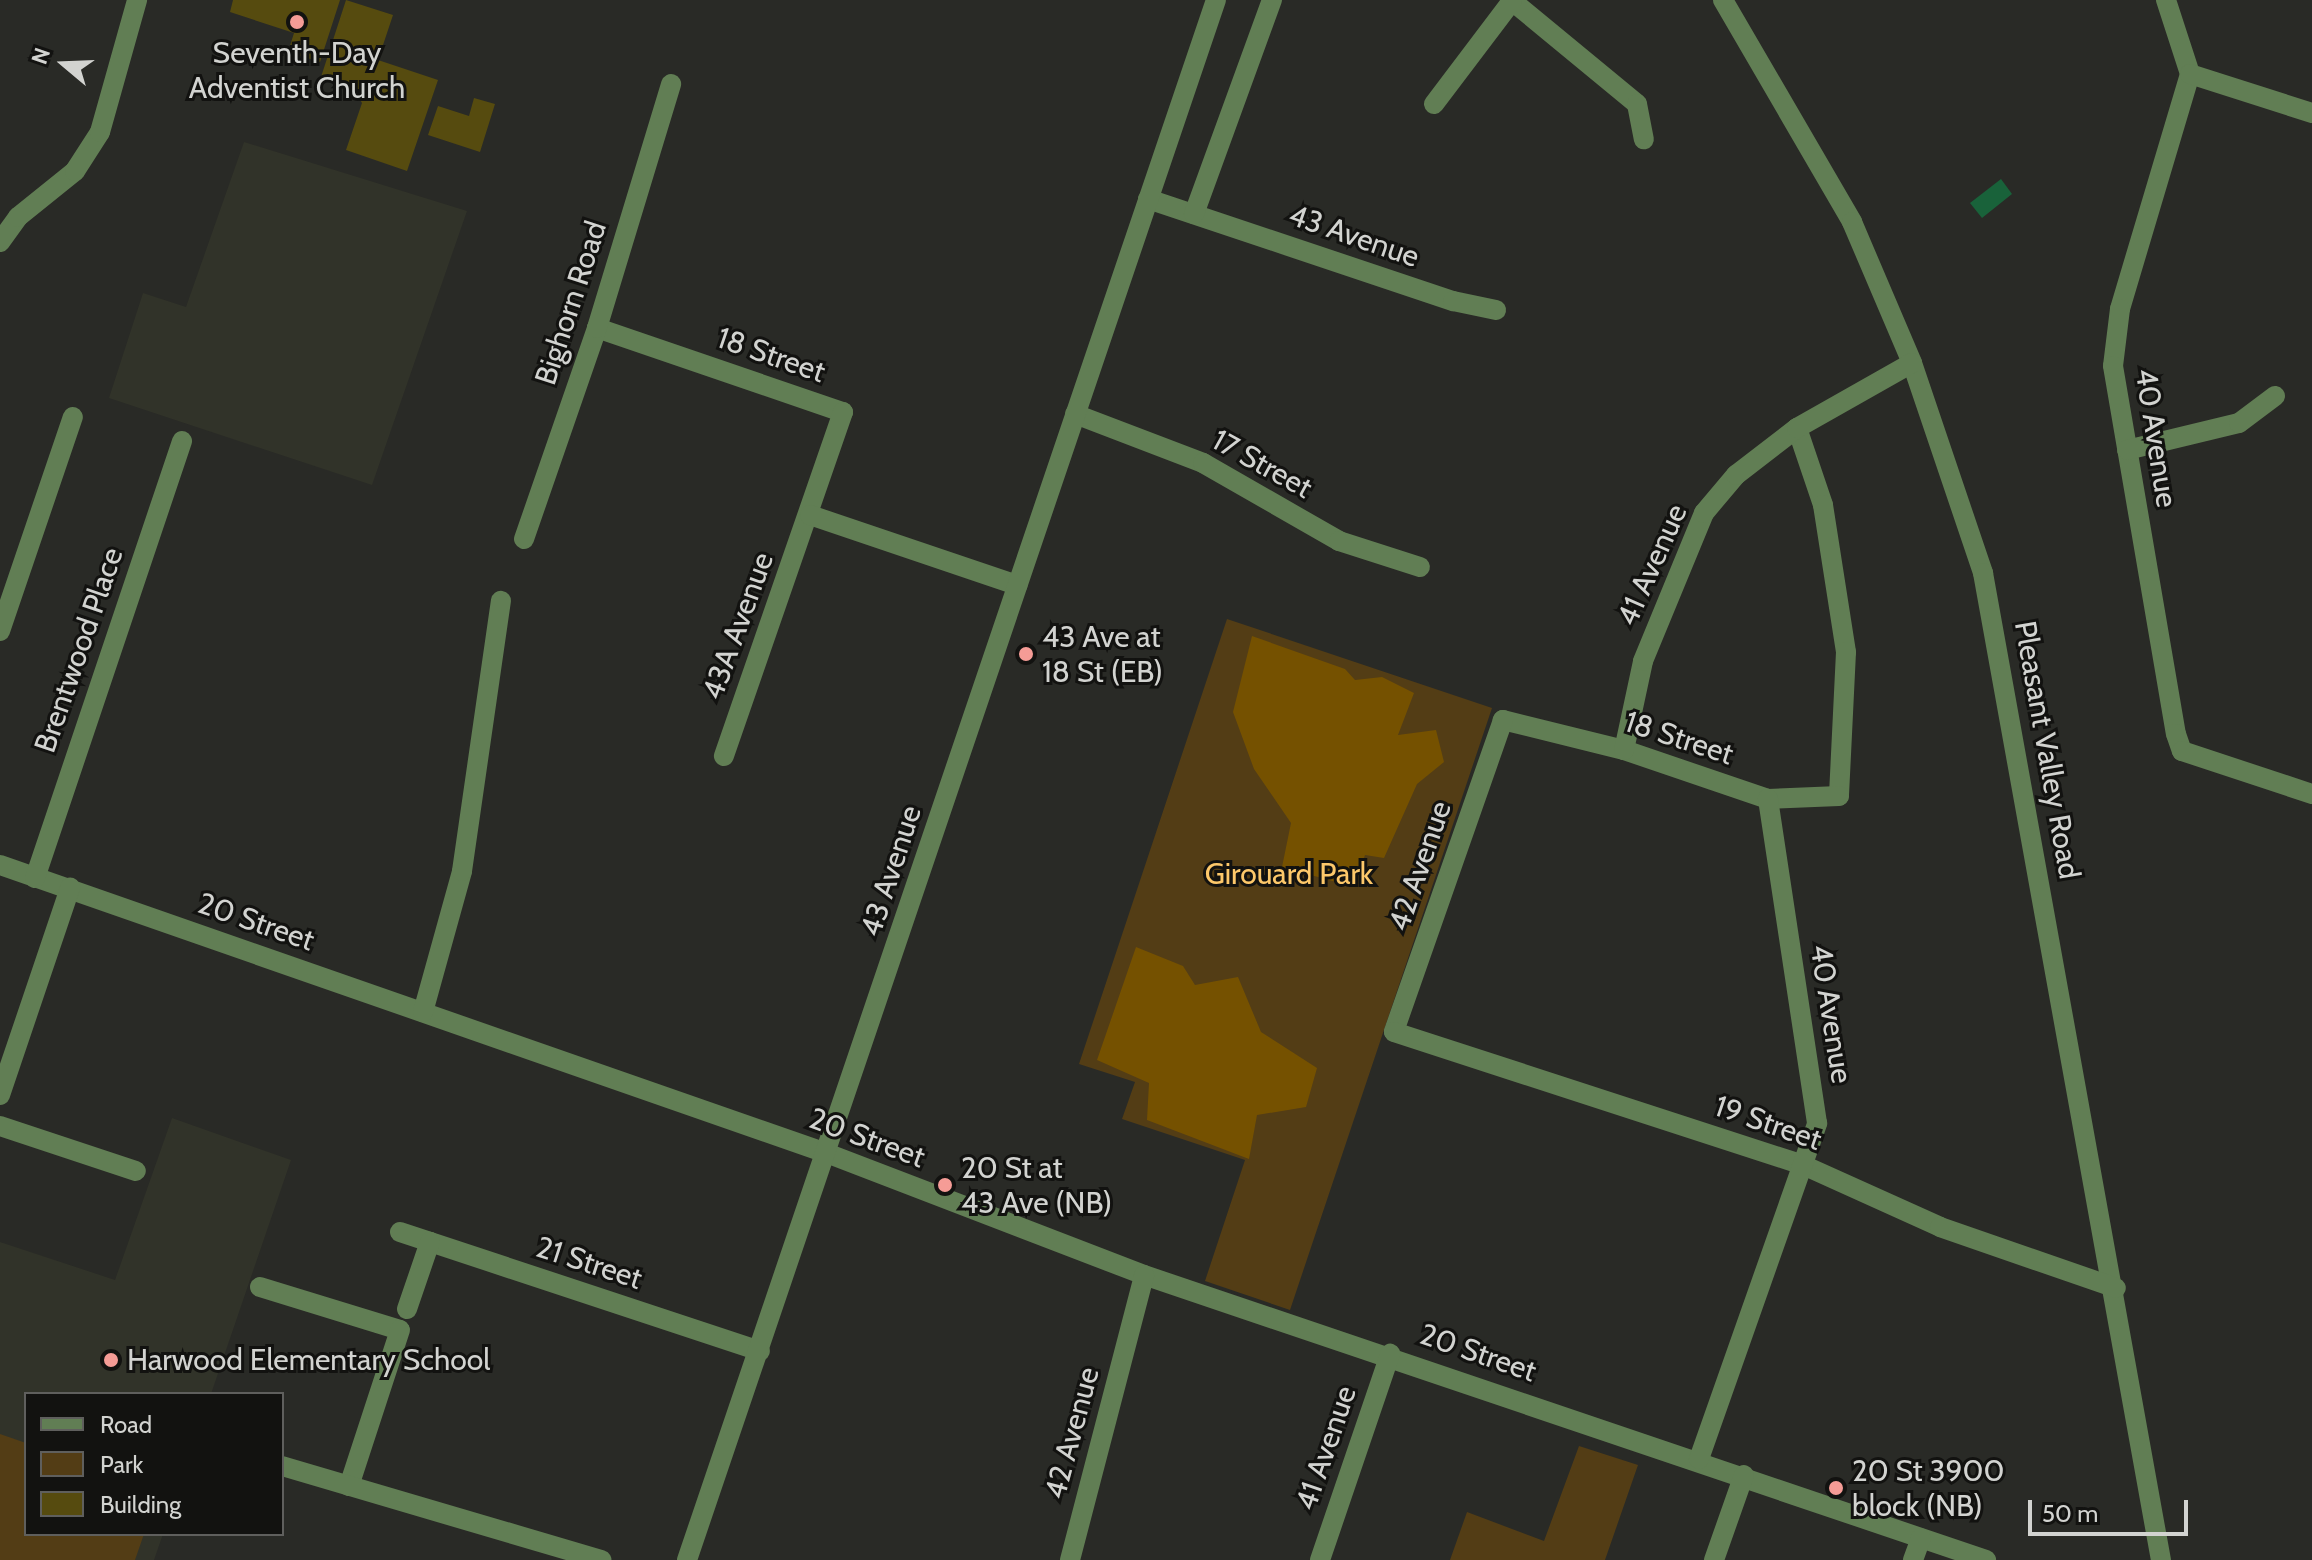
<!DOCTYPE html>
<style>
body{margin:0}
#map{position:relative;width:2312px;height:1560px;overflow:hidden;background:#292a26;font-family:Cabin,sans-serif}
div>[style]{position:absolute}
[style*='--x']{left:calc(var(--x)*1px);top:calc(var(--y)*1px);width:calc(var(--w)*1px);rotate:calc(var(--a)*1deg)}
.built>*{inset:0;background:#313329}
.green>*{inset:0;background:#533d15}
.forest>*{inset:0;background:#755100}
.water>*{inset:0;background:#19623a}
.building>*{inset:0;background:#564b0f}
.minor>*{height:20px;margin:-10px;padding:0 10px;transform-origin:10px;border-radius:10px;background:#617e54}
.dots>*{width:22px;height:22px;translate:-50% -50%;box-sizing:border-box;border:4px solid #121210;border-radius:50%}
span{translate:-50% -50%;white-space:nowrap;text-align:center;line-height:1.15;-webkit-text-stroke:6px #121210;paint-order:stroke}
.poi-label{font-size:30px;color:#d2d3d0}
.left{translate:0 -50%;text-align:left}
.street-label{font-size:30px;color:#d2d3d0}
.park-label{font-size:30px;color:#fdc86a}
.legend{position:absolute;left:24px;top:1392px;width:260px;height:144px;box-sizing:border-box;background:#121210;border:2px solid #5f5f5d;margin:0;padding:10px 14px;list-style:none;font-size:24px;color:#d2d3d0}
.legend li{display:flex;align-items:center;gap:16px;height:40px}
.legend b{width:40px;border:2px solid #5f5f5d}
.north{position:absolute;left:24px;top:24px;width:80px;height:80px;-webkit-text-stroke:6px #121210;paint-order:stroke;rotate:289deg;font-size:22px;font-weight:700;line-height:32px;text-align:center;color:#d2d3d0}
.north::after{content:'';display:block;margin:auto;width:28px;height:36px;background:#d2d3d0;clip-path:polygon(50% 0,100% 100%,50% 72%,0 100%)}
.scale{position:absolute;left:2028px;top:1500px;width:160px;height:36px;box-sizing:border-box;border:4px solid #d2d3d0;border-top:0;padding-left:10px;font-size:24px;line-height:28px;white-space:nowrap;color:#d2d3d0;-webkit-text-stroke:6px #121210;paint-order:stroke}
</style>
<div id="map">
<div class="built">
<i style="clip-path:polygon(244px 142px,467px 211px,372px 485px,109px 398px,143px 293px,186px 307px)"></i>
<i style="clip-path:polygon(172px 1118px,291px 1160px,211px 1394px,26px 1394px,26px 1534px,163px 1534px,154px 1560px,0 1560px,0 1242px,115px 1280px)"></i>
</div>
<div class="green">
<i style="clip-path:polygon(1227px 619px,1492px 708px,1290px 1310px,1205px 1281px,1245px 1160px,1122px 1119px,1135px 1082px,1079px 1064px)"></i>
<i style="clip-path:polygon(0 1434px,26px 1443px,26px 1534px,144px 1534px,135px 1560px,0 1560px)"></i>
<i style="clip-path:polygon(1579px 1446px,1638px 1465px,1605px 1560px,1450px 1560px,1467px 1512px,1544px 1541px)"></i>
</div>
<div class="forest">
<i style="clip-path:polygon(1252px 636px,1345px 669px,1355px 680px,1382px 677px,1414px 693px,1398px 735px,1436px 730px,1444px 762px,1417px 784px,1384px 858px,1365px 855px,1354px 887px,1282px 867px,1291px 823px,1254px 769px,1233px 712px)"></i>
<i style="clip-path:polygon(1136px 947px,1183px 966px,1195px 985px,1238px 977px,1261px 1032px,1317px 1068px,1306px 1107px,1257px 1115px,1249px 1159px,1147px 1120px,1149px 1083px,1097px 1060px)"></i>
</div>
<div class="water">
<i style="clip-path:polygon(2001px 179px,2012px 194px,1982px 218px,1970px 203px)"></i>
</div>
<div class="building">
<i style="clip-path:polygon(233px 0,340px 0,320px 62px,288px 52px,294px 33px,230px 12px)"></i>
<i style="clip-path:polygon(346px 0,393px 15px,378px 60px,438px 80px,407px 171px,346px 150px,362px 103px,352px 87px,321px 77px)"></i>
<i style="clip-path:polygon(474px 98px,495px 104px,480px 152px,428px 135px,438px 106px,469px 116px)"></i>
</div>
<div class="minor">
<i style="--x:1511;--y:0;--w:163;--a:39.5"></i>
<i style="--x:1637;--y:104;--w:36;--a:79"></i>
<i style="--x:1723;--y:0;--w:257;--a:59.8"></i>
<i style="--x:1852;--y:222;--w:153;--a:66.9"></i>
<i style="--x:1912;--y:363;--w:222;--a:71.3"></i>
<i style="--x:1983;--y:573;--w:1003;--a:79.78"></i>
<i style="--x:2166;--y:0;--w:78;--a:72"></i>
<i style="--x:2190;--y:74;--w:245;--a:106.6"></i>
<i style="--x:2120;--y:309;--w:57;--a:97"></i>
<i style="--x:2113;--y:366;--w:373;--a:80.3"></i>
<i style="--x:2176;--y:734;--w:18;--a:71"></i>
<i style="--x:2182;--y:751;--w:137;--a:18.3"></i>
<i style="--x:2190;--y:74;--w:128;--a:17.7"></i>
<i style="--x:1434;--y:104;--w:129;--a:-52.9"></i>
<i style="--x:1148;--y:199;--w:322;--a:18.5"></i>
<i style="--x:1453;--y:301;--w:44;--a:11.8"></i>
<i style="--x:1194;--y:214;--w:228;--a:-70"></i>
<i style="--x:0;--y:242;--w:31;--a:-54"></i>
<i style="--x:18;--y:217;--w:73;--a:-38.9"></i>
<i style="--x:75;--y:171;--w:46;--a:-57.3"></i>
<i style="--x:100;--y:132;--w:137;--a:-74.3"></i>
<i style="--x:597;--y:328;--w:260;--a:18.9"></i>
<i style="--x:843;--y:412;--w:364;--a:109.1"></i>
<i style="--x:1075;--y:414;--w:137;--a:20.9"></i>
<i style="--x:1203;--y:463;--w:157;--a:29.8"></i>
<i style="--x:1339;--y:541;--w:85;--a:17.8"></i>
<i style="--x:1797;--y:428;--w:81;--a:71.3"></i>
<i style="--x:1823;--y:505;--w:149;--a:81.1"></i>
<i style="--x:1846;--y:652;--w:144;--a:92.8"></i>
<i style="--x:1839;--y:796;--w:71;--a:177.6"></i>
<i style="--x:1768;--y:799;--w:152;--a:-161.2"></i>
<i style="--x:1624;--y:750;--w:125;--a:-166.1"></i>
<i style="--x:1503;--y:720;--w:330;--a:109.3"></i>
<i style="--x:1394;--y:1032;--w:430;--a:18"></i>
<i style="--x:1803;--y:1165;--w:150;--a:24.3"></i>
<i style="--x:1940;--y:1227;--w:186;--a:19.1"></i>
<i style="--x:2127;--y:450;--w:115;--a:-13.6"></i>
<i style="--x:2239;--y:423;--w:45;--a:-36.9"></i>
<i style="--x:810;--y:515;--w:219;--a:18.7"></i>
<i style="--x:524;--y:539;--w:223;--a:-70.9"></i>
<i style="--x:597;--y:328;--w:255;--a:-73.1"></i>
<i style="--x:0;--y:631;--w:226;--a:-71.2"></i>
<i style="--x:1624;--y:750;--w:91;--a:-77.9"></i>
<i style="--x:1643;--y:661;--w:160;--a:-67.6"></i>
<i style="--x:1704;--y:513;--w:50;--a:-49.9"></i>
<i style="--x:1736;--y:475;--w:77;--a:-37.6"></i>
<i style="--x:1797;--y:428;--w:132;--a:-29.5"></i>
<i style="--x:0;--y:865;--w:878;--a:19.22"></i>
<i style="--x:829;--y:1154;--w:337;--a:21"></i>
<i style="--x:1144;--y:1275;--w:889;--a:18.7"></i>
<i style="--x:35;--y:878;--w:461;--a:-71.4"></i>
<i style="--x:423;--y:1012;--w:146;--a:-74.5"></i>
<i style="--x:462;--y:871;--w:273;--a:-81.8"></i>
<i style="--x:0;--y:1095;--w:219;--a:-71.3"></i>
<i style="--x:0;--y:1126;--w:143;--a:18.3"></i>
<i style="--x:400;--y:1232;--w:379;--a:18.3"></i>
<i style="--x:260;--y:1287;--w:146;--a:17.1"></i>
<i style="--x:400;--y:1330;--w:164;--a:108.1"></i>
<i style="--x:407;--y:1309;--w:71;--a:-71.1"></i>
<i style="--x:1699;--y:1459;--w:356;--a:-70.6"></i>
<i style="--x:1817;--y:1123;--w:328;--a:-98.6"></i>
<i style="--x:282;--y:1466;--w:333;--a:16.4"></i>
<i style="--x:687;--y:1560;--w:1647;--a:-71.27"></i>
<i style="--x:1070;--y:1560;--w:294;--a:-75.4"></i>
<i style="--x:1320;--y:1560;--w:218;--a:-71.2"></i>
<i style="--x:1714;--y:1560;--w:90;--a:-70.6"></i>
<i style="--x:1913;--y:1560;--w:23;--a:-70"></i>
</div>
<div class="dots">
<i style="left:297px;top:22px;background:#f59c96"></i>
<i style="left:1026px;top:654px;background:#f59c96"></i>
<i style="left:945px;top:1185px;background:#f59c96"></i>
<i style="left:111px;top:1360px;background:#f59c96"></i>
<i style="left:1836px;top:1488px;background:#f59c96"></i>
</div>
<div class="poi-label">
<span style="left:297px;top:70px">Seventh-Day<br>Adventist Church</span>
<span class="left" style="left:1042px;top:654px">43 Ave at<br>18 St (EB)</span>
<span class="left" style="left:961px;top:1185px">20 St at<br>43 Ave (NB)</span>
<span class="left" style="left:127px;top:1360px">Harwood Elementary School</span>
<span class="left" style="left:1852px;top:1488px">20 St 3900<br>block (NB)</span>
</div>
<div class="street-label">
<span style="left:1354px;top:236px;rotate:19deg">43 Avenue</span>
<span style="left:571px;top:303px;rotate:-72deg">Bighorn Road</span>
<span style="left:771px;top:355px;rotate:19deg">18 Street</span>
<span style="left:2156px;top:438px;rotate:81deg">40 Avenue</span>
<span style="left:1262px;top:464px;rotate:29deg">17 Street</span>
<span style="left:1652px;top:565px;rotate:-66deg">41 Avenue</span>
<span style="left:738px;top:626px;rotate:-70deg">43A Avenue</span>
<span style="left:79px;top:650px;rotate:-71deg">Brentwood Place</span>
<span style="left:1679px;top:738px;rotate:18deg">18 Street</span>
<span style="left:2047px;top:750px;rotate:80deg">Pleasant Valley Road</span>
<span style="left:1420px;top:866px;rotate:-71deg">42 Avenue</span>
<span style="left:891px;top:871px;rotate:-72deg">43 Avenue</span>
<span style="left:256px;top:922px;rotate:19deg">20 Street</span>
<span style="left:1831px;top:1014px;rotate:81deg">40 Avenue</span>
<span style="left:1768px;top:1123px;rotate:19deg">19 Street</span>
<span style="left:867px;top:1138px;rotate:20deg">20 Street</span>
<span style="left:589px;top:1263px;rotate:18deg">21 Street</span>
<span style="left:1478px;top:1353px;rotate:19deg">20 Street</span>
<span style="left:1072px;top:1433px;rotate:-75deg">42 Avenue</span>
<span style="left:1326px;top:1448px;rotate:-71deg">41 Avenue</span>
</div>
<div class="park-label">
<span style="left:1289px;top:874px">Girouard Park</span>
</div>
<ul class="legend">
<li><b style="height:10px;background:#617e54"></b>Road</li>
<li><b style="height:22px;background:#533d15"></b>Park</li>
<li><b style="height:22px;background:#564b0f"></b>Building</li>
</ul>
<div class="north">N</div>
<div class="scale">50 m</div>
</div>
